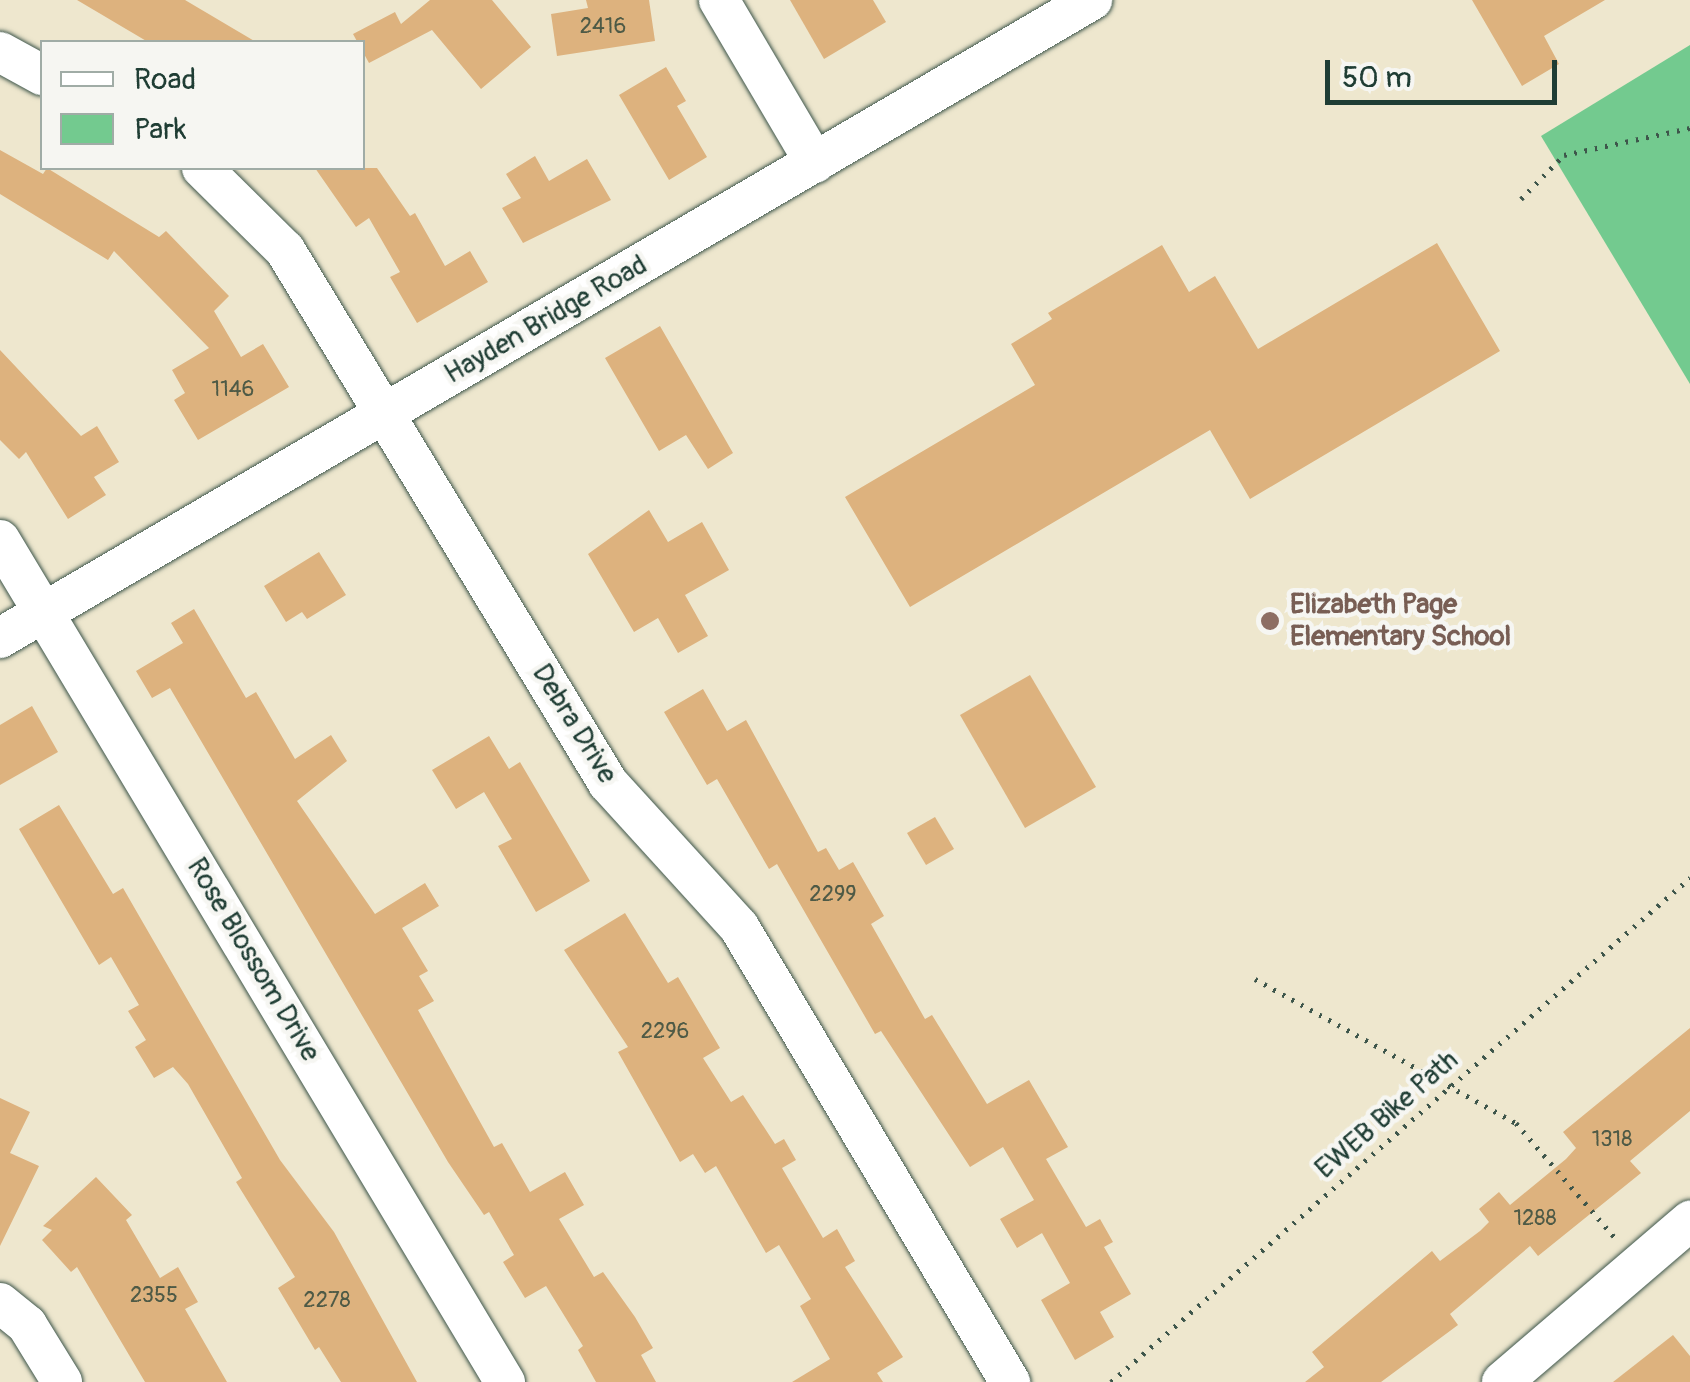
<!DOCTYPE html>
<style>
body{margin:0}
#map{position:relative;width:1690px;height:1382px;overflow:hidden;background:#eee7ce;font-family:Pangolin,sans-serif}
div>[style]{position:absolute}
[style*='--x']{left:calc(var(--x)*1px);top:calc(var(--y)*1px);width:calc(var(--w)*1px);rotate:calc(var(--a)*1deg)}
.green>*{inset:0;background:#73ca8f}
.building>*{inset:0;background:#ddb27e}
.path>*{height:5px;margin-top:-2.5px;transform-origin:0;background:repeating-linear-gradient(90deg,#3e564b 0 2.5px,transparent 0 10.5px)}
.roads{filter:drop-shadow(0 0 2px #3e564b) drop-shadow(0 0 2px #3e564b)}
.minor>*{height:40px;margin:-20px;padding:0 20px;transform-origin:20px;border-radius:20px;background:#fff}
.dots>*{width:28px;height:28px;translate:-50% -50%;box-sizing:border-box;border:5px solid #f6f6f2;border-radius:50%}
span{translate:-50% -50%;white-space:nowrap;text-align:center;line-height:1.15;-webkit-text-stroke:9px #f6f6f2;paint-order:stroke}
.number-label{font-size:22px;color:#4e5a46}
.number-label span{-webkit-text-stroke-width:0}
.street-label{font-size:28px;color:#1f3d34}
.education-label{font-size:28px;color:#785e54;font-weight:700}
.left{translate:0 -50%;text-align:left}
.legend{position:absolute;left:40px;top:40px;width:325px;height:130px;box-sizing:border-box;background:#f6f6f2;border:2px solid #a0aca6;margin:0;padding:12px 18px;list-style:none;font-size:30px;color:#1f3d34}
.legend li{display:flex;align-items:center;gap:20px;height:50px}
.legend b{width:50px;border:2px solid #a0aca6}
.scale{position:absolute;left:1325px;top:60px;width:232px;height:45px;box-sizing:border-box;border:5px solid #1f3d34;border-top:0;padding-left:12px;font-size:30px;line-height:35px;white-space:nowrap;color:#1f3d34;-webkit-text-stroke:8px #f6f6f2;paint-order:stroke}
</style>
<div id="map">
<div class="green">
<i style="clip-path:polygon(1690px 45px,1690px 384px,1541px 136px)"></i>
</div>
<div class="building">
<i style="clip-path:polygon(77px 0,185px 0,256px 42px,148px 42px)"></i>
<i style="clip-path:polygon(430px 0,492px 0,531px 47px,481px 89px,432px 30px,369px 63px,353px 34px,395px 12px,401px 24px)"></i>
<i style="clip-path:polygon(586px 0,649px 0,655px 41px,557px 56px,551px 14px,588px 8px)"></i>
<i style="clip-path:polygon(790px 0,873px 0,886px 22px,824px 59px)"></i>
<i style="clip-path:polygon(1472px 0,1605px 0,1544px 36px,1559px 64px,1522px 86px)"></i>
<i style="clip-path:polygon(666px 67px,686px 101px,677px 106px,707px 157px,669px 180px,619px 95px)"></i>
<i style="clip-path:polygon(0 150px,43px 174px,47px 168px,159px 237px,166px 231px,229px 296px,214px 311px,241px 357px,263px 344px,289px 387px,198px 440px,174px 400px,185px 393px,172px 370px,209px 348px,114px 251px,108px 260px,0 194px)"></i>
<i style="clip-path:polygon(535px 156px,549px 181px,587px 159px,611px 200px,523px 243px,502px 208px,521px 198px,506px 174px)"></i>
<i style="clip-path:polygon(315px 168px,377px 168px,410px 216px,415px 213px,445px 266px,470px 251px,488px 282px,417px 323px,390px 277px,400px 272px,369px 218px,356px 227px)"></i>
<i style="clip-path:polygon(1437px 243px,1500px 351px,1250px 499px,1210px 430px,910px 607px,845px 497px,1035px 385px,1011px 344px,1052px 319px,1048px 313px,1162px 245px,1189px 292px,1215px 276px,1258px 349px)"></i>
<i style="clip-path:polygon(660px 326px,733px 453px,708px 469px,686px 435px,659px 451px,605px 358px)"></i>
<i style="clip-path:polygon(0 350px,81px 436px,97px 426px,119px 462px,94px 477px,106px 495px,68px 519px,26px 452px,19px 459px,0 440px)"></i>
<i style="clip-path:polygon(649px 510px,668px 542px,702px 522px,729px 570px,685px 595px,708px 636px,678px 653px,658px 618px,634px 632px,588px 554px)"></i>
<i style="clip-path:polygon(319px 552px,346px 595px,307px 619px,302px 612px,286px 622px,264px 586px)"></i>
<i style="clip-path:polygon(194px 609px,246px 698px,256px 692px,295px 759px,331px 735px,347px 761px,297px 801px,375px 914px,425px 883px,439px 906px,402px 928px,428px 971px,419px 976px,434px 1001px,418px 1010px,494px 1147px,502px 1143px,530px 1192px,565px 1172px,584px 1205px,559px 1219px,594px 1277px,603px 1272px,635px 1317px,653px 1348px,641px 1355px,656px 1382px,596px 1382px,578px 1350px,583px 1346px,546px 1286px,525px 1298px,503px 1262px,514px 1255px,489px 1212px,484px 1215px,448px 1162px,170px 688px,152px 698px,136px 671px,183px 643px,171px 623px)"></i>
<i style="clip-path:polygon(1030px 675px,1096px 787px,1025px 828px,960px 715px)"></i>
<i style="clip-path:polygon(703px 689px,727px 731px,746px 720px,818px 852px,826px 848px,839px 870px,853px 862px,884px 916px,871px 924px,925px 1019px,932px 1015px,987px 1104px,1029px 1080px,1068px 1147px,1046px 1159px,1086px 1227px,1100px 1219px,1113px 1242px,1104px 1247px,1131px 1294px,1100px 1312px,1114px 1337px,1075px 1360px,1041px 1300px,1070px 1283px,1042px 1233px,1017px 1248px,1000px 1219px,1034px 1200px,1003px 1147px,970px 1167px,881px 1031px,875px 1034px,777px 864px,769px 869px,717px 779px,707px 785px,664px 712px)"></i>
<i style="clip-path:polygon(32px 706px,58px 752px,0 785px,0 725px)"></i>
<i style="clip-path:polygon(489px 736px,509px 769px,520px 762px,590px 881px,536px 912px,498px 846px,512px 839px,484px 792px,456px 809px,432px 770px)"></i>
<i style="clip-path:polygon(59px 805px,113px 894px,123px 888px,280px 1160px,334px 1232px,417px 1382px,341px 1382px,319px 1347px,315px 1350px,278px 1288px,295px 1277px,236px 1182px,242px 1178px,188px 1084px,173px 1067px,154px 1078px,135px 1047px,146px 1040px,128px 1011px,139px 1005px,111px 957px,99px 965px,19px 829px)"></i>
<i style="clip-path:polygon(935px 817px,954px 849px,926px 865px,907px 833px)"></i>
<i style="clip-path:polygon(625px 913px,668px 983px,678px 977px,720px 1048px,703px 1058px,731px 1102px,743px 1095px,775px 1144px,784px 1139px,796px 1160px,782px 1168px,823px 1238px,837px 1229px,855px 1261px,845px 1267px,903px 1357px,877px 1373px,883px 1382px,792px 1382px,830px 1359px,800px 1306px,811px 1299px,779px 1245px,766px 1253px,716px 1166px,705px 1173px,693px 1154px,680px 1162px,618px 1052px,628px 1047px,564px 950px)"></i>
<i style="clip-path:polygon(1690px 1028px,1690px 1111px,1630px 1161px,1641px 1173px,1538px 1256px,1530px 1246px,1450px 1314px,1458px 1325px,1381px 1382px,1305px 1382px,1324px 1367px,1312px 1352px,1432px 1251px,1440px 1261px,1480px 1231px,1489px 1222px,1479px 1209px,1499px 1192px,1510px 1205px,1566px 1159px,1576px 1148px,1563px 1132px)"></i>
<i style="clip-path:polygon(0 1098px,30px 1112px,10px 1153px,39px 1166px,0 1246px)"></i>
<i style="clip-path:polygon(96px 1177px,132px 1215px,126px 1220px,160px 1278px,178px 1267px,198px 1302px,185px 1309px,227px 1382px,145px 1382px,77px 1267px,71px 1272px,42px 1240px,52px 1230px,43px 1226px)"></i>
<i style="clip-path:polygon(1673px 1335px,1690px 1356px,1690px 1382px,1613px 1382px)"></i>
</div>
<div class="path">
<i style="--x:1521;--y:199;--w:62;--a:-45.7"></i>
<i style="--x:1564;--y:155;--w:129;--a:-12.1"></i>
<i style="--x:1255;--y:979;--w:298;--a:28.9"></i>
<i style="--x:1516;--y:1123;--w:155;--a:49.2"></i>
<i style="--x:1111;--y:1382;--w:768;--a:-41.04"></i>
</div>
<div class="roads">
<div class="minor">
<i style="--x:719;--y:0;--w:189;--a:59.5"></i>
<i style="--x:0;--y:52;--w:48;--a:28.7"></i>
<i style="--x:202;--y:168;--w:117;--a:44.7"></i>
<i style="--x:285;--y:250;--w:623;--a:58.78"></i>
<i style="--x:608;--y:783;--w:195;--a:47.7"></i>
<i style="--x:739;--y:927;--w:530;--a:59.22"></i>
<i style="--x:0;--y:540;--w:982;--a:59.05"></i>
<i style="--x:0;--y:638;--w:1265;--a:-30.3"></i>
<i style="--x:0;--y:1303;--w:35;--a:39"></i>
<i style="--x:27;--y:1325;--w:67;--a:58.4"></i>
<i style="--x:1502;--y:1382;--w:248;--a:-40.6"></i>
</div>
</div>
<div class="dots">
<i style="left:1270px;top:621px;background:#8d6e63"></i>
</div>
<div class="number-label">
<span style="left:603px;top:27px">2416</span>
<span style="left:233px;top:390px">1146</span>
<span style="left:833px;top:895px">2299</span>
<span style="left:665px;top:1032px">2296</span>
<span style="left:1612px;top:1140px">1318</span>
<span style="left:1535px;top:1219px">1288</span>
<span style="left:154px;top:1296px">2355</span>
<span style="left:327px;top:1301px">2278</span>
</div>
<div class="street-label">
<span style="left:546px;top:320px;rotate:-30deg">Hayden Bridge Road</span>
<span style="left:574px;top:724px;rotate:58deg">Debra Drive</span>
<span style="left:253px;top:960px;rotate:59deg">Rose Blossom Drive</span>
<span style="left:1387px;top:1115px;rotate:-41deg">EWEB Bike Path</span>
</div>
<div class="education-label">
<span class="left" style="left:1290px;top:621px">Elizabeth Page<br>Elementary School</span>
</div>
<ul class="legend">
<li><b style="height:12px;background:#fff"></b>Road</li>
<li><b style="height:28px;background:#73ca8f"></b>Park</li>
</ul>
<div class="scale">50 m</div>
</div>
